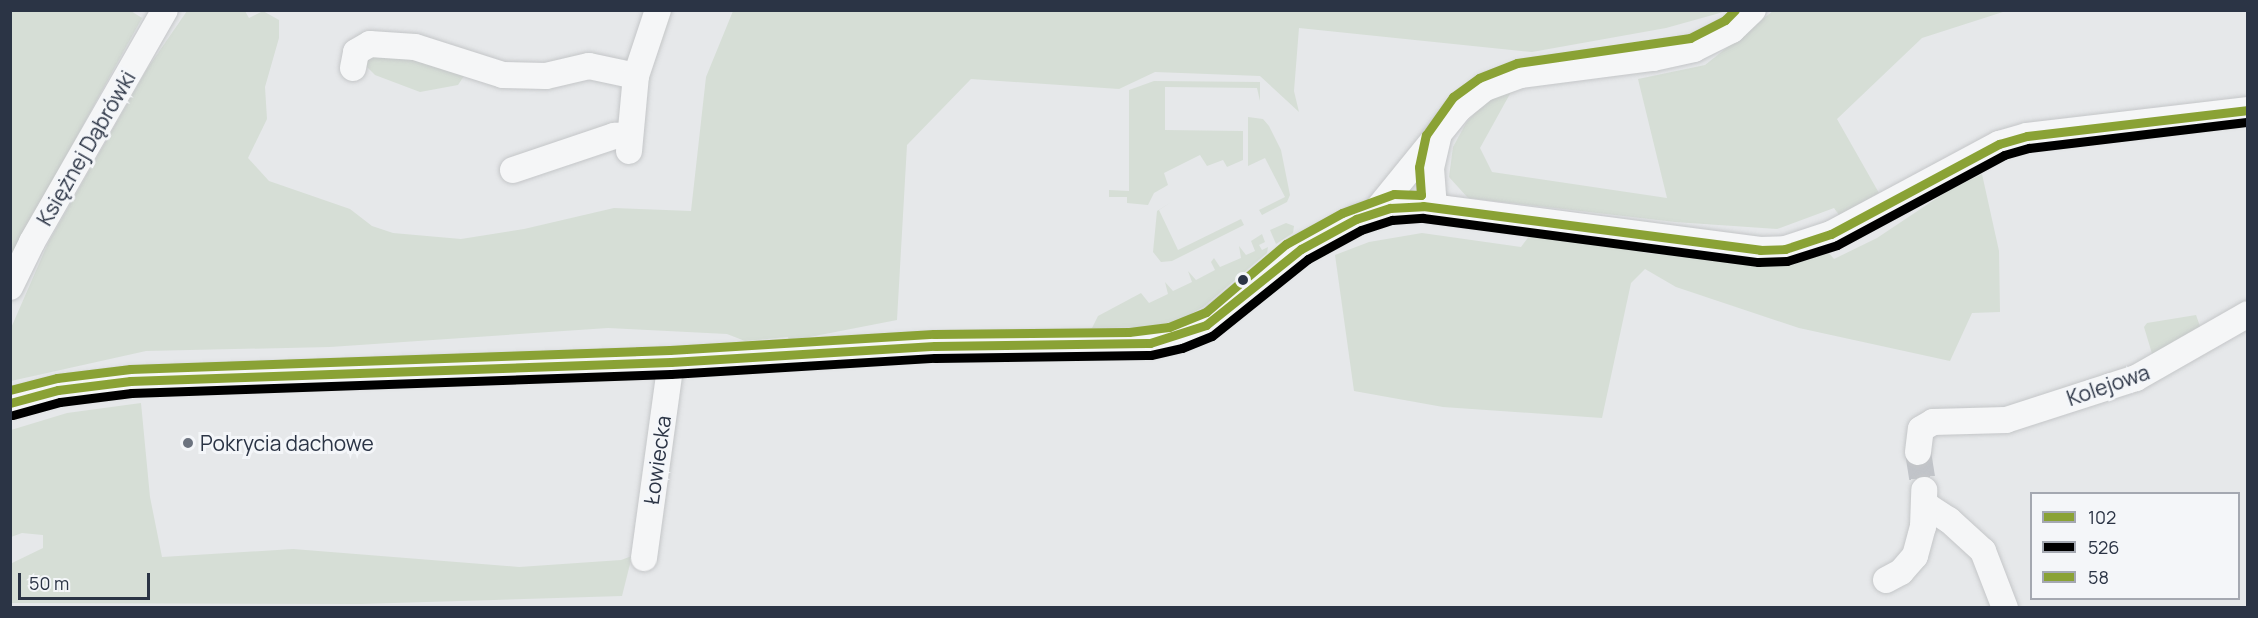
<!DOCTYPE html>
<meta charset="utf-8">
<style>
body{margin:0}
#map{position:relative;width:2258px;height:618px;overflow:hidden;background:#e6e8ea;font-family:Manrope,sans-serif}
div>[style]{position:absolute}
[style*='--x']{left:calc(var(--x)*1px);top:calc(var(--y)*1px);width:calc(var(--w)*1px);rotate:calc(var(--a)*1deg)}
.green>*{inset:0;background:#d6ded6}
.minor-tunnel>*{height:26px;margin-top:-13px;transform-origin:0;background:repeating-linear-gradient(90deg,#c1c4c9 0 26px,transparent 0 39px)}
.roads{filter:drop-shadow(0 0 2px #c4c6c8) drop-shadow(0 0 2px #c4c6c8)}
.minor>*{height:26px;margin:-13px;padding:0 13px;transform-origin:13px;border-radius:13px;background:#f5f6f7}
.bus-1>*{height:9px;margin:-4.5px;padding:0 4.5px;transform-origin:4.5px;border-radius:4.5px;background:#8aa235}
.bus-2>*{height:9px;margin:-4.5px;padding:0 4.5px;transform-origin:4.5px;border-radius:4.5px;background:#000}
.bus-3>*{height:9px;margin:-4.5px;padding:0 4.5px;transform-origin:4.5px;border-radius:4.5px;background:#8aa235}
.dots>*{width:16px;height:16px;translate:-50% -50%;box-sizing:border-box;border:3px solid #f4f6f9;border-radius:50%}
span{translate:-50% -50%;white-space:nowrap;text-align:center;line-height:1.15;-webkit-text-stroke:6px #f4f6f9;paint-order:stroke}
.street-label{font-size:21px;color:#2b3445}
.poi-label{font-size:21px;color:#2b3445}
.left{translate:0 -50%;text-align:left}
.frame{position:absolute;inset:0;border:12px solid #2b3445;pointer-events:none}
.legend{position:absolute;left:2030px;top:492px;width:210px;height:108px;box-sizing:border-box;background:#f4f6f9;border:2px solid #a4a8b1;margin:0;padding:8px 10px;list-style:none;font-size:18px;color:#2b3445}
.legend li{display:flex;align-items:center;gap:12px;height:30px}
.legend b{width:30px;border:2px solid #a4a8b1}
.scale{position:absolute;left:18px;top:573px;width:132px;height:27px;box-sizing:border-box;border:3px solid #2b3445;border-top:0;padding-left:8px;font-size:18px;line-height:21px;white-space:nowrap;color:#2b3445;-webkit-text-stroke:4px #f4f6f9;paint-order:stroke}
</style>
<div id="map">
<div class="green">
<i style="clip-path:polygon(11px 11px,131px 11px,142px 18px,11px 256px)"></i>
<i style="clip-path:polygon(187px 11px,245px 11px,249px 18px,263px 11px,279px 20px,279px 38px,265px 87px,267px 119px,248px 158px,269px 181px,350px 209px,372px 226px,393px 233px,461px 239px,524px 229px,614px 208px,691px 211px,706px 77px,733px 11px,1727px 11px,1666px 28px,1532px 52px,1299px 28px,1294px 91px,1299px 112px,1260px 76px,1155px 72px,1119px 89px,971px 79px,907px 145px,897px 320px,789px 341px,788px 337px,745px 341px,727px 334px,608px 328px,330px 347px,146px 351px,11px 381px,11px 328px,48px 243px,147px 69px)"></i>
<i style="clip-path:polygon(1773px 11px,2006px 11px,1922px 38px,1837px 119px,1879px 193px,1839px 215px,1834px 208px,1777px 229px,1675px 222px,1468px 198px,1449px 177px,1453px 147px,1466px 123px,1482px 105px,1498px 95px,1511px 92px,1480px 148px,1492px 172px,1667px 198px,1638px 79px,1705px 65px)"></i>
<i style="clip-path:polygon(365px 55px,414px 55px,466px 73px,458px 85px,420px 92px,375px 75px,364px 64px)"></i>
<i style="clip-path:polygon(1154px 81px,1260px 82px,1260px 101px,1257px 88px,1165px 87px,1165px 130px,1243px 131px,1243px 160px,1227px 167px,1223px 160px,1207px 166px,1200px 155px,1164px 173px,1168px 185px,1154px 193px,1148px 205px,1127px 203px,1127px 197px,1109px 197px,1109px 190px,1129px 191px,1129px 90px)"></i>
<i style="clip-path:polygon(1248px 117px,1263px 119px,1269px 126px,1281px 150px,1290px 195px,1287px 202px,1262px 215px,1259px 210px,1285px 197px,1265px 158px,1248px 166px)"></i>
<i style="clip-path:polygon(1982px 174px,1999px 251px,2000px 312px,1972px 313px,1950px 361px,1799px 328px,1676px 287px,1645px 269px,1631px 283px,1602px 418px,1443px 407px,1354px 391px,1335px 255px,1369px 242px,1422px 233px,1521px 247px,1530px 235px,1607px 242px,1646px 253px,1785px 266px,1829px 253px,1834px 259px,1877px 238px,1949px 190px)"></i>
<i style="clip-path:polygon(1173px 201px,1159px 210px,1178px 250px,1241px 219px,1244px 225px,1172px 261px,1161px 262px,1153px 252px,1157px 211px)"></i>
<i style="clip-path:polygon(1286px 223px,1294px 226px,1293px 233px,1276px 244px,1270px 230px)"></i>
<i style="clip-path:polygon(1262px 234px,1265px 242px,1259px 245px,1262px 250px,1268px 247px,1267px 253px,1203px 307px,1181px 320px,1147px 327px,1092px 328px,1098px 316px,1141px 293px,1149px 303px,1168px 294px,1165px 282px,1173px 291px,1192px 282px,1188px 271px,1196px 280px,1215px 270px,1211px 262px,1214px 258px,1220px 267px,1241px 258px,1239px 246px,1246px 255px,1255px 251px,1251px 241px)"></i>
<i style="clip-path:polygon(2196px 315px,2201px 329px,2153px 357px,2144px 327px,2147px 323px)"></i>
<i style="clip-path:polygon(141px 403px,150px 497px,162px 557px,293px 549px,519px 567px,621px 560px,632px 556px,622px 596px,361px 604px,11px 603px,10px 564px,43px 548px,43px 535px,22px 533px,11px 537px,11px 430px,67px 413px)"></i>
</div>
<div class="minor-tunnel">
<i style="--x:1918;--y:452;--w:38;--a:81"></i>
</div>
<div class="roads">
<div class="minor">
<i style="--x:353;--y:68;--w:16;--a:-79"></i>
<i style="--x:356;--y:52;--w:16;--a:-30"></i>
<i style="--x:370;--y:44;--w:45;--a:3.8"></i>
<i style="--x:415;--y:47;--w:92;--a:17.7"></i>
<i style="--x:503;--y:75;--w:43;--a:1.3"></i>
<i style="--x:546;--y:76;--w:44;--a:-13.1"></i>
<i style="--x:589;--y:66;--w:48;--a:12"></i>
<i style="--x:629;--y:151;--w:75;--a:-84.7"></i>
<i style="--x:636;--y:76;--w:70;--a:-71.6"></i>
<i style="--x:513;--y:170;--w:107;--a:-18.6"></i>
<i style="--x:614;--y:136;--w:16;--a:-4"></i>
<i style="--x:1434;--y:208;--w:40;--a:-94.3"></i>
<i style="--x:1431;--y:168;--w:32;--a:-77"></i>
<i style="--x:1376;--y:211;--w:132;--a:-50.9"></i>
<i style="--x:1459;--y:109;--w:33;--a:-39"></i>
<i style="--x:1485;--y:88;--w:37;--a:-20"></i>
<i style="--x:1520;--y:75;--w:134;--a:-7.3"></i>
<i style="--x:1653;--y:58;--w:42;--a:-12.4"></i>
<i style="--x:1694;--y:49;--w:42;--a:-26.6"></i>
<i style="--x:1732;--y:30;--w:29;--a:-44"></i>
<i style="--x:10;--y:287;--w:50;--a:-63.9"></i>
<i style="--x:32;--y:242;--w:267;--a:-60.2"></i>
<i style="--x:10;--y:403;--w:50;--a:-15.2"></i>
<i style="--x:58;--y:390;--w:73;--a:-7.1"></i>
<i style="--x:130;--y:381;--w:541;--a:-2.01"></i>
<i style="--x:671;--y:362;--w:264;--a:-3.5"></i>
<i style="--x:935;--y:346;--w:215;--a:-0.8"></i>
<i style="--x:1150;--y:343;--w:29;--a:-12"></i>
<i style="--x:1178;--y:337;--w:30;--a:-23"></i>
<i style="--x:1206;--y:325;--w:122;--a:-38.7"></i>
<i style="--x:1301;--y:249;--w:63;--a:-28.6"></i>
<i style="--x:1356;--y:219;--w:36;--a:-18"></i>
<i style="--x:1390;--y:208;--w:33;--a:-3"></i>
<i style="--x:1423;--y:206;--w:340;--a:7.4"></i>
<i style="--x:1760;--y:250;--w:25;--a:-2"></i>
<i style="--x:1785;--y:249;--w:48;--a:-18.1"></i>
<i style="--x:1831;--y:234;--w:191;--a:-28.2"></i>
<i style="--x:1999;--y:144;--w:29;--a:-16"></i>
<i style="--x:2027;--y:136;--w:223;--a:-6.7"></i>
<i style="--x:1918;--y:452;--w:23;--a:-83"></i>
<i style="--x:1921;--y:429;--w:14;--a:-30"></i>
<i style="--x:1933;--y:422;--w:73;--a:-1.6"></i>
<i style="--x:2006;--y:420;--w:137;--a:-17.9"></i>
<i style="--x:2136;--y:378;--w:129;--a:-29.7"></i>
<i style="--x:1924;--y:504;--w:30;--a:33"></i>
<i style="--x:1949;--y:520;--w:46;--a:42.4"></i>
<i style="--x:1983;--y:551;--w:61;--a:68.9"></i>
<i style="--x:644;--y:558;--w:198;--a:-82.2"></i>
<i style="--x:1886;--y:580;--w:17;--a:-28"></i>
<i style="--x:1901;--y:572;--w:21;--a:-49"></i>
<i style="--x:1915;--y:556;--w:30;--a:-75"></i>
<i style="--x:1923;--y:527;--w:37;--a:-88"></i>
</div>
</div>
<div class="bus-1">
<i style="--x:10;--y:403;--w:50;--a:-15.2"></i>
<i style="--x:58;--y:390;--w:73;--a:-7.1"></i>
<i style="--x:130;--y:381;--w:541;--a:-2.01"></i>
<i style="--x:671;--y:362;--w:264;--a:-3.5"></i>
<i style="--x:935;--y:346;--w:215;--a:-0.8"></i>
<i style="--x:1150;--y:343;--w:59;--a:-17.8"></i>
<i style="--x:1206;--y:325;--w:122;--a:-38.7"></i>
<i style="--x:1301;--y:249;--w:63;--a:-28.6"></i>
<i style="--x:1356;--y:219;--w:36;--a:-18"></i>
<i style="--x:1390;--y:208;--w:33;--a:-3"></i>
<i style="--x:1423;--y:206;--w:340;--a:7.4"></i>
<i style="--x:1760;--y:250;--w:25;--a:-2"></i>
<i style="--x:1785;--y:249;--w:48;--a:-18.1"></i>
<i style="--x:1831;--y:234;--w:191;--a:-28.2"></i>
<i style="--x:1999;--y:144;--w:29;--a:-16"></i>
<i style="--x:2027;--y:136;--w:223;--a:-6.7"></i>
</div>
<div class="bus-2">
<i style="--x:13;--y:415;--w:49;--a:-15.5"></i>
<i style="--x:60;--y:402;--w:72;--a:-7.2"></i>
<i style="--x:131;--y:393;--w:540;--a:-2.02"></i>
<i style="--x:671;--y:374;--w:264;--a:-3.5"></i>
<i style="--x:935;--y:358;--w:216;--a:-0.8"></i>
<i style="--x:1151;--y:355;--w:32;--a:-13"></i>
<i style="--x:1182;--y:348;--w:32;--a:-22"></i>
<i style="--x:1212;--y:336;--w:123;--a:-38.7"></i>
<i style="--x:1308;--y:259;--w:60;--a:-28.7"></i>
<i style="--x:1361;--y:230;--w:33;--a:-18"></i>
<i style="--x:1392;--y:220;--w:31;--a:-4"></i>
<i style="--x:1423;--y:218;--w:338;--a:7.5"></i>
<i style="--x:1758;--y:262;--w:29;--a:-2"></i>
<i style="--x:1787;--y:261;--w:52;--a:-17.7"></i>
<i style="--x:1837;--y:245;--w:190;--a:-28.3"></i>
<i style="--x:2004;--y:155;--w:26;--a:-16"></i>
<i style="--x:2029;--y:148;--w:221;--a:-6.8"></i>
</div>
<div class="bus-3">
<i style="--x:10;--y:390;--w:49;--a:-14.3"></i>
<i style="--x:57;--y:378;--w:74;--a:-7"></i>
<i style="--x:130;--y:369;--w:540;--a:-2.02"></i>
<i style="--x:670;--y:350;--w:264;--a:-3.5"></i>
<i style="--x:934;--y:334;--w:195;--a:-0.6"></i>
<i style="--x:1129;--y:332;--w:40;--a:-7.1"></i>
<i style="--x:1169;--y:327;--w:40;--a:-22"></i>
<i style="--x:1206;--y:312;--w:105;--a:-40.4"></i>
<i style="--x:1286;--y:244;--w:64;--a:-29"></i>
<i style="--x:1342;--y:213;--w:55;--a:-20.1"></i>
<i style="--x:1394;--y:194;--w:27;--a:2"></i>
<i style="--x:1421;--y:195;--w:28;--a:-94"></i>
<i style="--x:1419;--y:167;--w:33;--a:-78"></i>
<i style="--x:1426;--y:135;--w:47;--a:-54.6"></i>
<i style="--x:1453;--y:97;--w:32;--a:-36"></i>
<i style="--x:1479;--y:78;--w:41;--a:-21.5"></i>
<i style="--x:1517;--y:63;--w:175;--a:-8.2"></i>
<i style="--x:1690;--y:38;--w:39;--a:-27"></i>
<i style="--x:1725;--y:20;--w:14;--a:-45"></i>
</div>
<div class="dots">
<i style="left:1243px;top:280px;background:#2b3445"></i>
<i style="left:188px;top:443px;background:#6c737f"></i>
</div>
<div class="street-label">
<span style="left:86px;top:148px;rotate:-60deg">Księżnej Dąbrówki</span>
<span style="left:2108px;top:385px;rotate:-19deg">Kolejowa</span>
<span style="left:657px;top:460px;rotate:-82deg">Łowiecka</span>
</div>
<div class="poi-label">
<span class="left" style="left:200px;top:443px">Pokrycia dachowe</span>
</div>
<div class="frame"></div>
<ul class="legend">
<li><b style="height:8px;background:#8aa235"></b>102</li>
<li><b style="height:8px;background:#000"></b>526</li>
<li><b style="height:8px;background:#8aa235"></b>58</li>
</ul>
<div class="scale">50 m</div>
</div>
